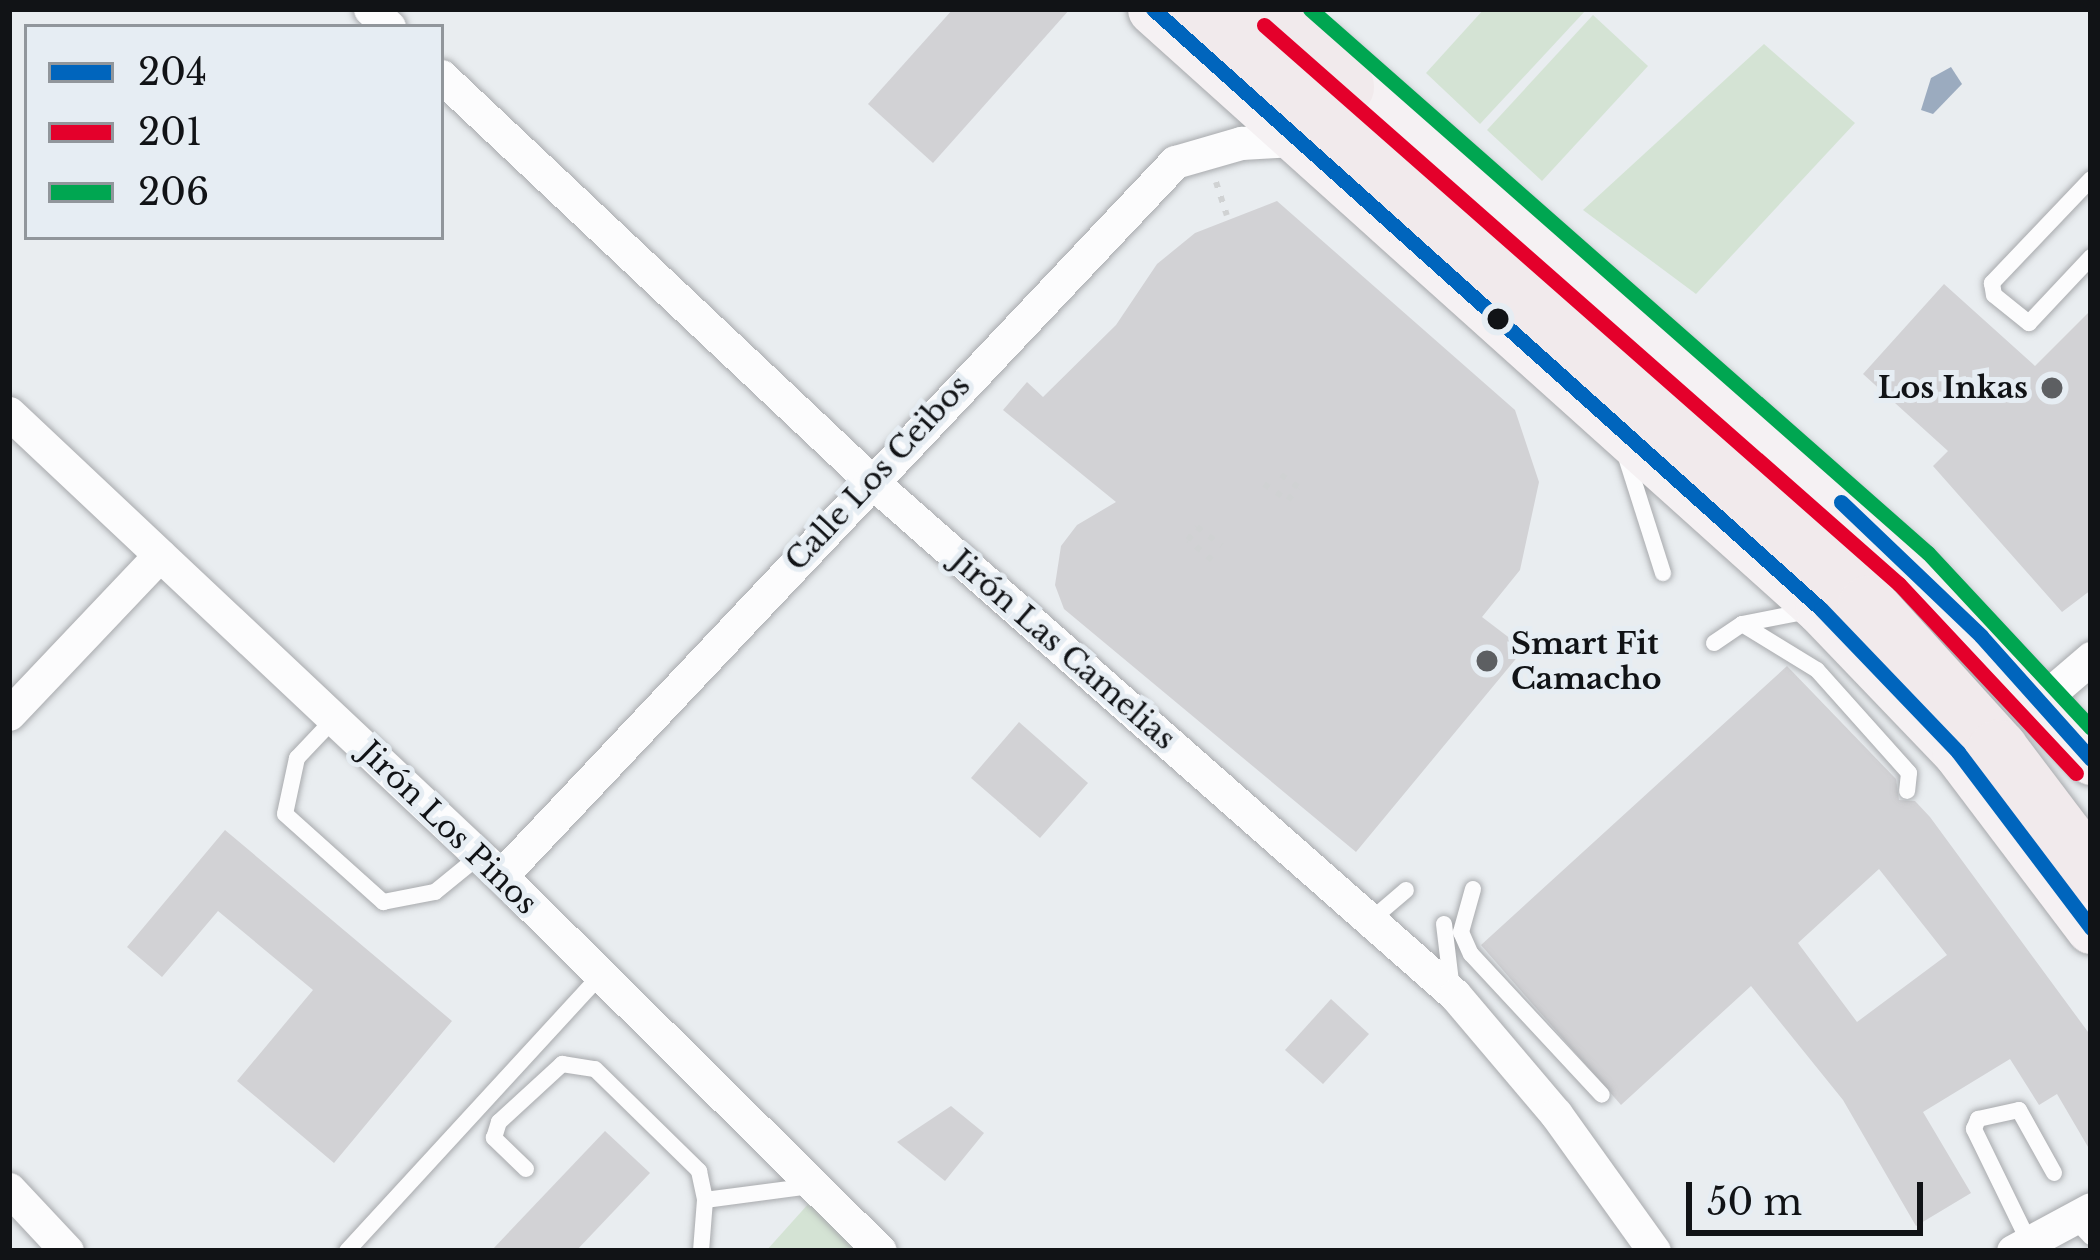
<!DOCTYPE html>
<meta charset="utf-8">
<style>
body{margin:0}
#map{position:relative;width:2100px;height:1260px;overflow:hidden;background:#e9edf0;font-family:"Libre Baskerville",serif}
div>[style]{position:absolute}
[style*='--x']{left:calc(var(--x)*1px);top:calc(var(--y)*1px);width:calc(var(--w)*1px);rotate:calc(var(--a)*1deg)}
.green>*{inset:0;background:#d4e3d4}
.water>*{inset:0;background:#9babbf}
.building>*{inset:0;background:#d2d2d5}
.path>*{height:6px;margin-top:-3px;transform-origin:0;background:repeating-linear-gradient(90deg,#d0d2d3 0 6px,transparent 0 15px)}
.roads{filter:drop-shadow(0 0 3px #a8aaad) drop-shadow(0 0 3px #a8aaad)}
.service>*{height:16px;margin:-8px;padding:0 8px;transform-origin:8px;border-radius:8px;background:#fcfcfd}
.minor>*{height:33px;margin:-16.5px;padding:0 16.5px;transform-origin:16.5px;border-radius:16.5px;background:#fcfcfd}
.primary>*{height:51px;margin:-25.5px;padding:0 25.5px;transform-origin:25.5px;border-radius:25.5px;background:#f5f1f3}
.motorway>*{height:60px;margin:-30px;padding:0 30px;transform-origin:30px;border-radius:30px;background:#f1eaec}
.bus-1>*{height:15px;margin:-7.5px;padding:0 7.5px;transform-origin:7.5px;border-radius:7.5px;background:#0065bd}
.bus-2>*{height:15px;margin:-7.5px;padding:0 7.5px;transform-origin:7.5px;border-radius:7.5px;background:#e4002b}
.bus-3>*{height:15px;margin:-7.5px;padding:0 7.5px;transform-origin:7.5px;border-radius:7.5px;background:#00a651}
.dots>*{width:33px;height:33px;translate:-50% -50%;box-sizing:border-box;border:6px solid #e6edf3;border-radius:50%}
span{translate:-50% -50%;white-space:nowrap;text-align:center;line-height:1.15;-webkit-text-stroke:10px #e6edf3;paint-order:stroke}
.poi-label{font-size:30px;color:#111316;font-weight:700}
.right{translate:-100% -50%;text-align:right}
.left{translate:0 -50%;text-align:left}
.street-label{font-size:30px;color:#111316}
.frame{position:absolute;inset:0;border:12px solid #111316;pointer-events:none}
.legend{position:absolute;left:24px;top:24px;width:420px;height:216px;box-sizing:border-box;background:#e6edf3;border:3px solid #91969b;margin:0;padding:15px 21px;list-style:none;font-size:36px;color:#111316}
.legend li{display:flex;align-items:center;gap:24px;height:60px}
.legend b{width:60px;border:3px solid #91969b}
.scale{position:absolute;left:1686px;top:1182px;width:237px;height:54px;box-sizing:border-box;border:6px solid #111316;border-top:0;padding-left:15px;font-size:36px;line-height:42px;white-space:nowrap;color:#111316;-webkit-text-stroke:9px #e6edf3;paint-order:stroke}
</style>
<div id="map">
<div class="green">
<i style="clip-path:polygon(1484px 9px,1586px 10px,1480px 124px,1426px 73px)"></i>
<i style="clip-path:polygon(1593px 15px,1648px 66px,1542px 181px,1487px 130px)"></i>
<i style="clip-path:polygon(1764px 44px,1855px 123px,1696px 294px,1583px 210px)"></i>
<i style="clip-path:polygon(810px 1202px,863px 1251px,766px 1251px)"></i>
</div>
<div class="water">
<i style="clip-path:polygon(1951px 67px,1962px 84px,1933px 114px,1921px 110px,1931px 78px)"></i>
</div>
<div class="building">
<i style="clip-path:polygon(953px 9px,1070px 9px,933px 163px,868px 104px)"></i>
<i style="clip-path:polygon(1277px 201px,1515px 410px,1539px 482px,1520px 570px,1482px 617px,1524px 649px,1356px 852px,1064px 609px,1055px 585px,1061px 546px,1077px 525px,1116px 502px,1003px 410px,1027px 382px,1043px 397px,1116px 325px,1157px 264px,1195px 233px)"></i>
<i style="clip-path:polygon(1944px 284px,2035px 366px,2091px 310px,2091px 590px,2062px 612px,1933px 466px,1948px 451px,1863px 374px)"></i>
<i style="clip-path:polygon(evenodd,1787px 666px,1896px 779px,1899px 800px,1915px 801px,1930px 817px,2091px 1036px,2091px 1152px,2057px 1094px,2039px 1105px,2010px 1059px,1923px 1112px,1971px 1193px,1916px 1226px,1843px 1100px,1751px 986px,1621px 1105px,1481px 945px,1787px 666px,1879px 869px,1947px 955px,1857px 1022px,1798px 943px,1879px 869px)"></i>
<i style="clip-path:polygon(1019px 722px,1088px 783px,1040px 838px,971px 778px)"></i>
<i style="clip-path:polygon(225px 830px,452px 1021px,334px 1163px,237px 1081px,313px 990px,218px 911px,162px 977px,127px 947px)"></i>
<i style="clip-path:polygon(1331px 999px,1369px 1034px,1323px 1084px,1285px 1050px)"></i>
<i style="clip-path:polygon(951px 1106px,984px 1133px,945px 1181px,897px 1142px)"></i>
<i style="clip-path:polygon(605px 1131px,650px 1173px,576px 1251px,491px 1251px)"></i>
</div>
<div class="path">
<i style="--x:1216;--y:182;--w:35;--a:72"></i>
<i style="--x:1264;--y:484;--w:29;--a:34"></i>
<i style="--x:1288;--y:500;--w:16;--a:-52"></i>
<i style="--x:1298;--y:487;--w:29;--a:-144"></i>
<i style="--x:1212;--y:560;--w:31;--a:-140"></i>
<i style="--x:1188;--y:540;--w:16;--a:-55"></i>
<i style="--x:1197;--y:527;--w:31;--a:37"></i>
</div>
<div class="roads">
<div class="service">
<i style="--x:2091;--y:179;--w:144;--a:133.6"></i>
<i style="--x:1992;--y:283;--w:12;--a:81"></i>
<i style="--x:1994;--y:295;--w:45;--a:38.7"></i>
<i style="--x:2029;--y:323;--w:91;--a:-46.8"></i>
<i style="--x:1625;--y:454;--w:125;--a:72.3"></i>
<i style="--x:1742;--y:624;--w:88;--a:31.5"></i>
<i style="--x:1817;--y:670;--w:138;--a:48.2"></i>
<i style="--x:1909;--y:773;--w:18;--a:96"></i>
<i style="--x:1714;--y:643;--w:34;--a:-34"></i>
<i style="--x:1742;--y:624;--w:67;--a:-11.1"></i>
<i style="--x:334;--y:719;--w:54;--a:133.5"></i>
<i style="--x:297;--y:758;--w:57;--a:102.1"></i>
<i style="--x:285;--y:814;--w:132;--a:41.9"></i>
<i style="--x:383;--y:902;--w:53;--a:-10.9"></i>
<i style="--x:435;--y:892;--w:55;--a:-39.1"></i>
<i style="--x:1473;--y:889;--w:45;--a:105.6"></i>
<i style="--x:1461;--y:932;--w:24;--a:66"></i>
<i style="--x:1471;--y:954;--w:192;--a:47.1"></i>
<i style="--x:1371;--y:920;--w:46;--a:-40.6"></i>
<i style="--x:1444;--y:924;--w:58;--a:83.1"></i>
<i style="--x:526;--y:1169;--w:45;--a:-135.9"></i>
<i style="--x:494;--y:1138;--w:17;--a:-73"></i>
<i style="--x:499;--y:1122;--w:86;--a:-42.6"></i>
<i style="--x:562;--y:1064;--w:33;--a:9"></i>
<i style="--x:595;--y:1069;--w:146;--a:44.4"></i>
<i style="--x:699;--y:1171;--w:30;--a:78"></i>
<i style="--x:705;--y:1200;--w:51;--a:94.5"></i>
<i style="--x:705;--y:1200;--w:108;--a:-7.5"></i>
<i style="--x:2073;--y:1218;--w:26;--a:47"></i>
<i style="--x:2029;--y:1242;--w:126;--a:-116"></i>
<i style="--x:1974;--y:1129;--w:11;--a:-68"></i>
<i style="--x:1978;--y:1119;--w:42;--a:-12.4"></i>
<i style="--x:2019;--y:1110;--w:72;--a:60.9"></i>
<i style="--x:347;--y:1251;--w:374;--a:-47.4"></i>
</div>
<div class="minor">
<i style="--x:370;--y:9;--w:26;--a:43"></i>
<i style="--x:441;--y:76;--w:589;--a:43.28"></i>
<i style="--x:870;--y:480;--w:779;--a:41.36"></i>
<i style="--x:1455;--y:995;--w:156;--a:49.7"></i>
<i style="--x:1556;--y:1114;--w:168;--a:54.4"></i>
<i style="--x:9;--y:413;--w:676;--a:43.26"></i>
<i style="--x:501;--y:876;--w:533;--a:44.7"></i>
<i style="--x:2042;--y:700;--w:65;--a:-40.6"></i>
<i style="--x:9;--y:714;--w:219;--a:-46.5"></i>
<i style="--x:501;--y:876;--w:982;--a:-46.65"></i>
<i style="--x:1175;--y:162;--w:69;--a:-16.1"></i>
<i style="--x:1241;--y:143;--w:52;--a:-3.3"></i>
<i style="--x:9;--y:1189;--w:85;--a:46.9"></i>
<i style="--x:2013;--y:1251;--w:89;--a:-28.3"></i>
</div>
<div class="primary">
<i style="--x:1153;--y:9;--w:898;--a:41.93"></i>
<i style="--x:1821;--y:609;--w:198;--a:46.2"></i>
<i style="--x:1958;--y:752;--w:221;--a:52.9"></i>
<i style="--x:1321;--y:47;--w:790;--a:41.36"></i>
<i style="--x:1914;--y:569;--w:260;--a:47"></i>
</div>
<div class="motorway">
<i style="--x:1194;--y:9;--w:900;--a:41.53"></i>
<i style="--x:1868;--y:606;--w:194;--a:47.9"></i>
<i style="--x:1998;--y:750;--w:154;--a:52.9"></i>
<i style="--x:1265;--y:9;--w:111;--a:44.6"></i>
</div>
</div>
<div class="bus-1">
<i style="--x:1153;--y:9;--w:898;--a:41.93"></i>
<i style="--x:1821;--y:609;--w:198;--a:46.2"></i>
<i style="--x:1958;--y:752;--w:221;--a:52.9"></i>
<i style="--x:1841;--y:502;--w:194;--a:43.7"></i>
<i style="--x:1981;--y:636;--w:165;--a:48.2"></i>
</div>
<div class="bus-2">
<i style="--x:1264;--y:25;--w:846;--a:41.36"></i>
<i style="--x:1899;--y:584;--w:259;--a:46.9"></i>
</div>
<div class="bus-3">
<i style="--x:1310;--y:9;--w:823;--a:41.36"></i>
<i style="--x:1928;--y:553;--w:239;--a:47"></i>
</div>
<div class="dots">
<i style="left:1498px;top:319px;background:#111316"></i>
<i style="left:2052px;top:388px;background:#5d5f62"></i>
<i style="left:1487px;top:661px;background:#5d5f62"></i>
</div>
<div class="poi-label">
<span class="right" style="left:2028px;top:388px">Los Inkas</span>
<span class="left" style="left:1511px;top:661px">Smart Fit<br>Camacho</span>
</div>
<div class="street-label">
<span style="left:878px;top:473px;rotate:-47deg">Calle Los Ceibos</span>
<span style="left:1063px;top:650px;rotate:41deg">Jirón Las Camelias</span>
<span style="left:448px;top:828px;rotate:44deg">Jirón Los Pinos</span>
</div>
<div class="frame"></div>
<ul class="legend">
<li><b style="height:15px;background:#0065bd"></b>204</li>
<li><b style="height:15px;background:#e4002b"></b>201</li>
<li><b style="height:15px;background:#00a651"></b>206</li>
</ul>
<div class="scale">50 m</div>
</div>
